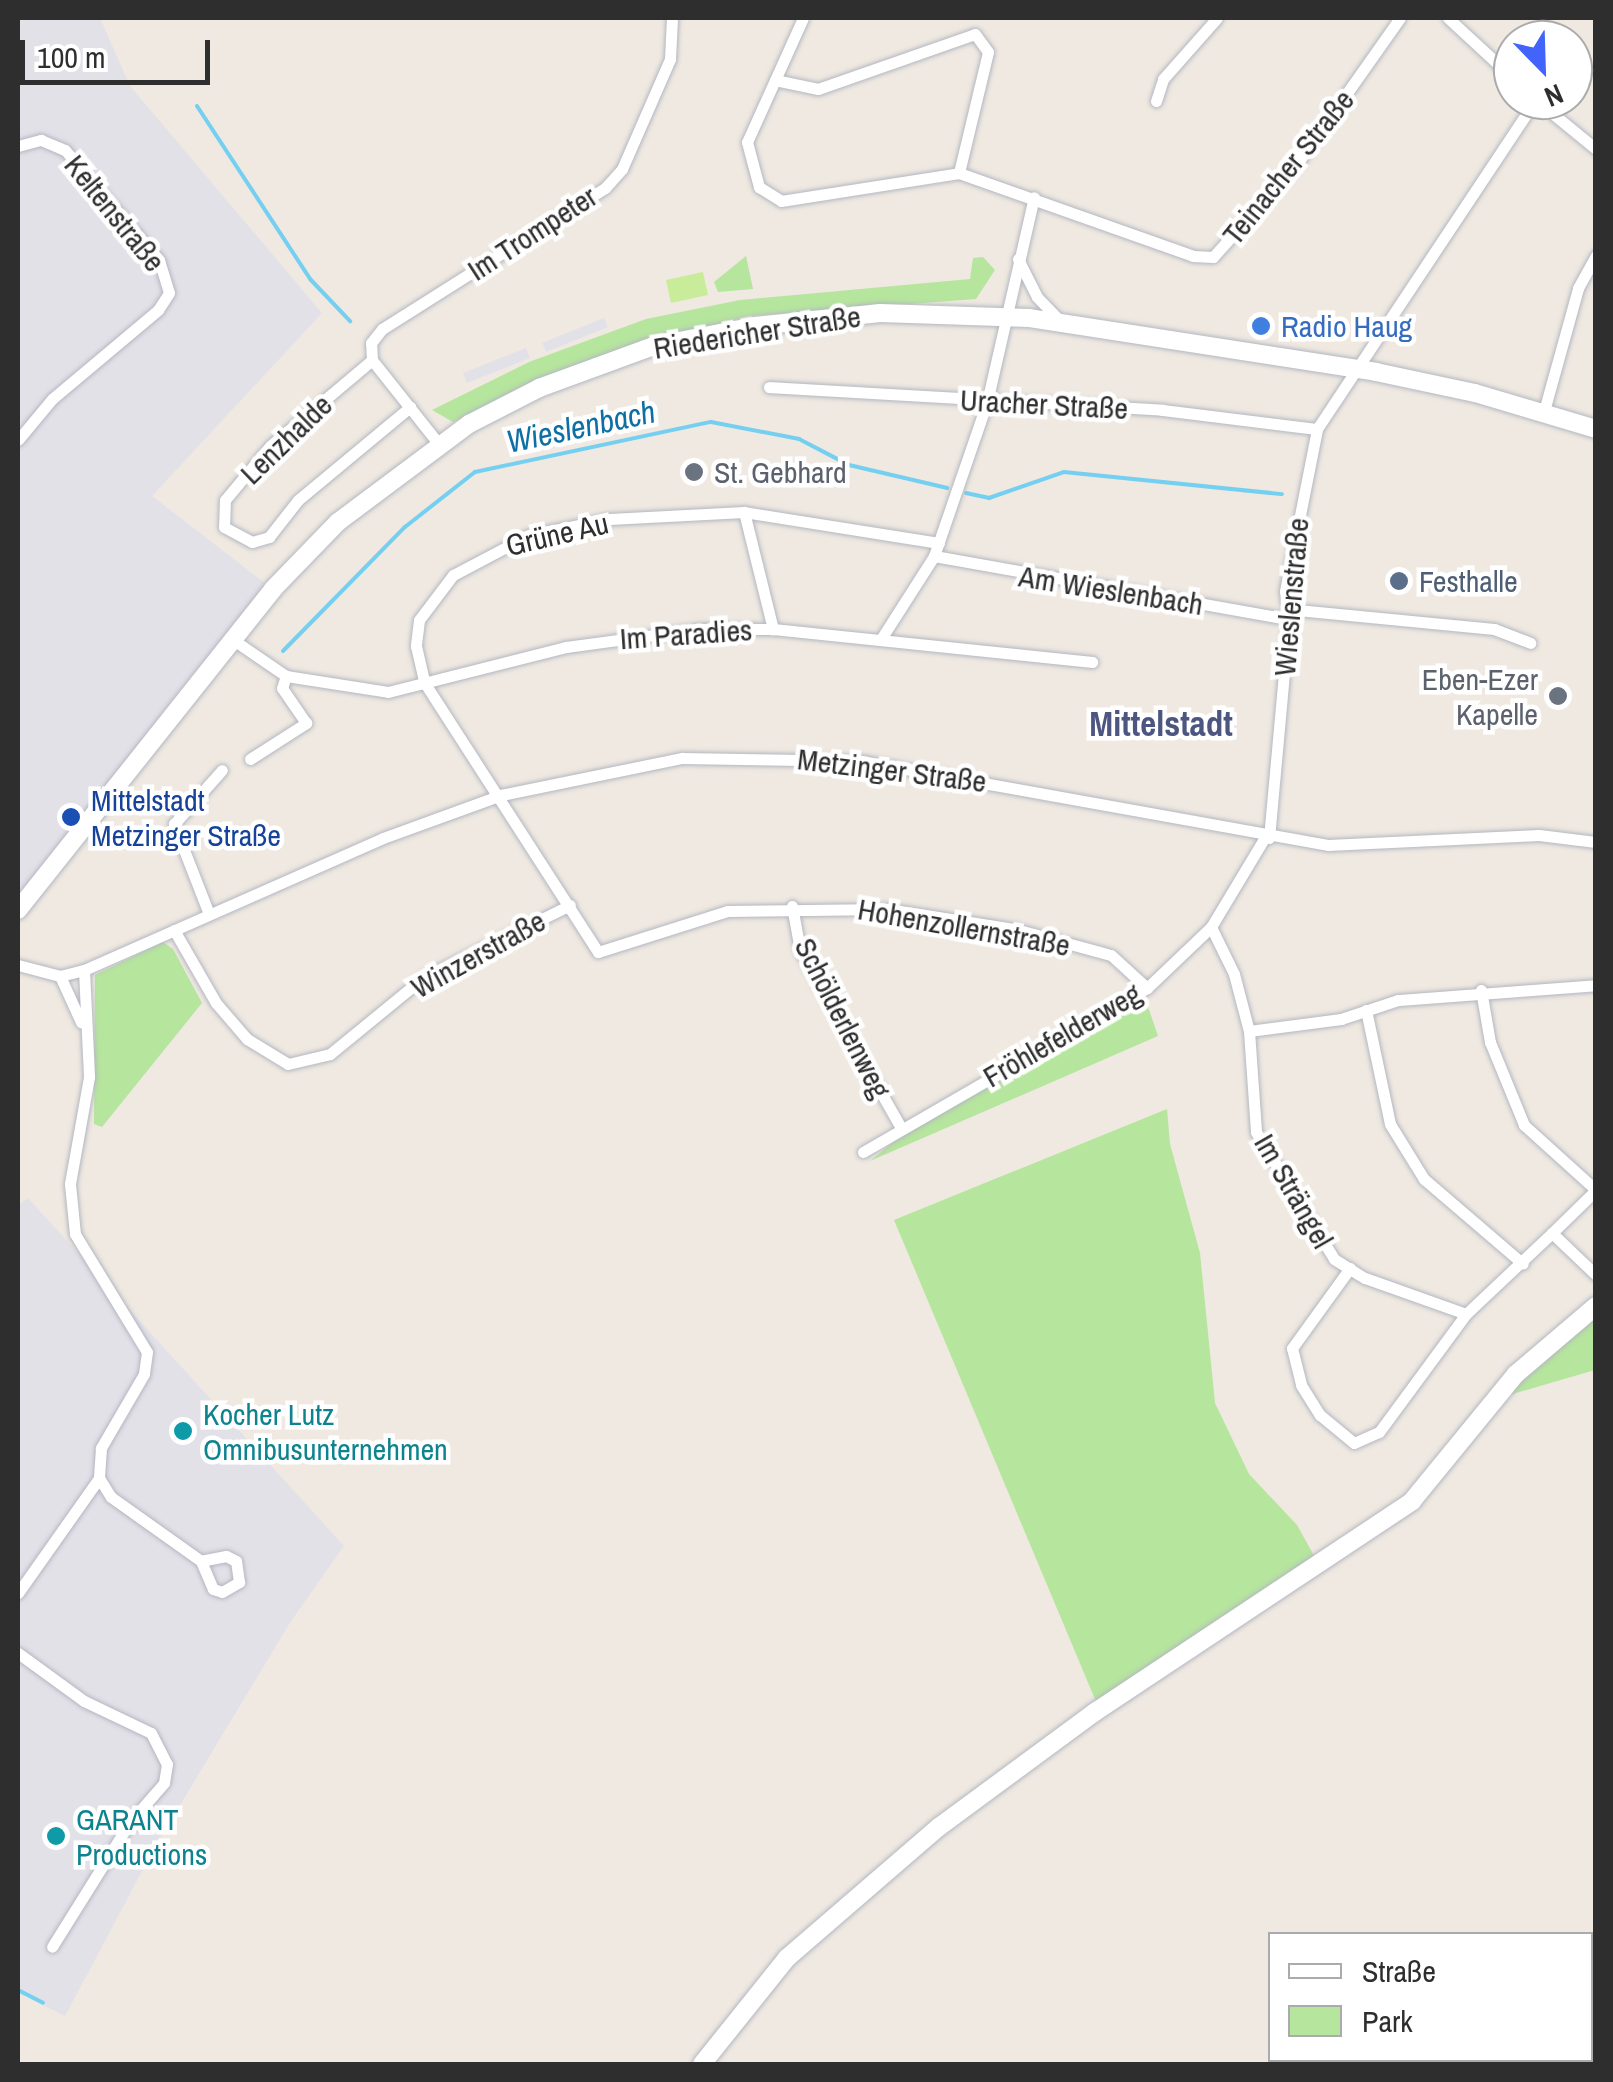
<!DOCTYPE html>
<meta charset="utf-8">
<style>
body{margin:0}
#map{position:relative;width:1613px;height:2082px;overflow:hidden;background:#efe9e1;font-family:"Archivo Narrow",sans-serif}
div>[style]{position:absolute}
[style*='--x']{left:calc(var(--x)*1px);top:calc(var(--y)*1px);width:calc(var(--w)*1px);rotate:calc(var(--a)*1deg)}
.industrial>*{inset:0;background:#e3e1e8}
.green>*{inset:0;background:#b6e59e}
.pitch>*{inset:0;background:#c9ec9a}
.stream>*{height:4px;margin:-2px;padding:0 2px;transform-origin:2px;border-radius:2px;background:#75cff0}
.roads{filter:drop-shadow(0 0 2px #b4b7c1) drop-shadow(0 0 2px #b4b7c1)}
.street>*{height:11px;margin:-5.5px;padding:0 5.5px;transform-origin:5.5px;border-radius:5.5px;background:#fff}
.secondary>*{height:18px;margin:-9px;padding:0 9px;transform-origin:9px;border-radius:9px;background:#fff}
.dots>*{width:28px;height:28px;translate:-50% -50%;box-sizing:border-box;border:5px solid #fff;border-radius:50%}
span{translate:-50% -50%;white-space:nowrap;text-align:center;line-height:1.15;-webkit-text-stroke:9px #fff;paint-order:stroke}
.street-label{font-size:30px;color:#2e2e2e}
.shop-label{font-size:30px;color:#366cbe}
.left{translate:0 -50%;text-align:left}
.worship-label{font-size:30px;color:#5b616d}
.right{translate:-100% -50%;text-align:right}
.service-label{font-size:30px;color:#4e5e75}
.transit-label{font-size:30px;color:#164399}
.culture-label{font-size:30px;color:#0d838f}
.water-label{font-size:32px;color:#0d6fa3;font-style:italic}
.quarter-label{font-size:35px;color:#4d5680;font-weight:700}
.frame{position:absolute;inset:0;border:20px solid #2e2e2e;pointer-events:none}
.legend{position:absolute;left:1268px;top:1932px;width:325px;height:130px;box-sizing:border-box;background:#fff;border:2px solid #ababab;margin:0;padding:12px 18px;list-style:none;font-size:30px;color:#2e2e2e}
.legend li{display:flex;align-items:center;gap:20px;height:50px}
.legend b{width:50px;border:2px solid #ababab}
.north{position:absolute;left:1493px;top:20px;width:100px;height:100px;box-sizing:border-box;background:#fff;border:2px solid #ababab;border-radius:50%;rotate:157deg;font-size:28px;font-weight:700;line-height:40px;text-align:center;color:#2e2e2e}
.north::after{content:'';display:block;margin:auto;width:35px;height:45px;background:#4264fb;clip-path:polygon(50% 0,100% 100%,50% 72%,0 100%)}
.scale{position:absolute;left:20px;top:40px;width:190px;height:45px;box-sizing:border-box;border:5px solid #2e2e2e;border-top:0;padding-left:12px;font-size:30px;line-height:35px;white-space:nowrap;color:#2e2e2e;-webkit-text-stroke:8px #fff;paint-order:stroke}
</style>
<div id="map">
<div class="industrial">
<i style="clip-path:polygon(18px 18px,100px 18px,130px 86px,322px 313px,152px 496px,266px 584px,208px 670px,18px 911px)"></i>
<i style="clip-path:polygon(604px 318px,608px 327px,546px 352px,542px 343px)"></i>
<i style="clip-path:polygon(526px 348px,530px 358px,467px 383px,463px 373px)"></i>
<i style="clip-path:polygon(28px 1198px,344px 1546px,291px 1621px,156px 1845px,65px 2016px,18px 1993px,18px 1205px)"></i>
</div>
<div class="green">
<i style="clip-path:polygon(746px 256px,753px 289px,718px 292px,714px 282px)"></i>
<i style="clip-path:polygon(983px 257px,995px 270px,976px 299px,748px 316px,594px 358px,453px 422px,432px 410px,529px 362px,646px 319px,740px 300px,970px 279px,973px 258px)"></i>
<i style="clip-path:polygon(163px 942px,173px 949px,202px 1003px,102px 1127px,94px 1124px,95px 975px)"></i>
<i style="clip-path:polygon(1144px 995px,1158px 1036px,870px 1161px,917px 1123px)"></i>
<i style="clip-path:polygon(1167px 1109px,1170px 1144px,1200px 1253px,1215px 1403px,1249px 1474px,1297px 1525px,1317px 1561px,1097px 1704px,894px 1220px)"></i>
<i style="clip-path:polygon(1595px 1313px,1595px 1370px,1509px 1395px,1528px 1371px)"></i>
</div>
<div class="pitch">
<i style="clip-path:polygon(703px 272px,708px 295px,671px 303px,666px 280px)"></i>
</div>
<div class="stream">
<i style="--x:197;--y:106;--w:208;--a:56.8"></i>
<i style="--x:311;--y:280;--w:57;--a:46.4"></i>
<i style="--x:966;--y:493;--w:24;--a:12"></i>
<i style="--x:989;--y:498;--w:79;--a:-19.1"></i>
<i style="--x:1064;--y:472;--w:219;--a:5.8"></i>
<i style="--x:283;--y:651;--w:174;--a:-45.5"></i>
<i style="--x:405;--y:527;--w:89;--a:-38.2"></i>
<i style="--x:475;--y:472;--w:241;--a:-12"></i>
<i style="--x:711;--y:422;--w:90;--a:10.9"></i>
<i style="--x:799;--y:439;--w:56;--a:27.5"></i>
<i style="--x:849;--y:465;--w:101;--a:13.2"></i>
<i style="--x:18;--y:1990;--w:28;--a:27"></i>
</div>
<div class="roads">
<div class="street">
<i style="--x:803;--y:18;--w:136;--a:114.3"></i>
<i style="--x:747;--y:142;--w:47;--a:75.1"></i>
<i style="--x:759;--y:187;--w:26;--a:32"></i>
<i style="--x:781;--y:201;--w:180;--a:-8.9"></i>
<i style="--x:959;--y:173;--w:248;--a:19.5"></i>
<i style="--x:1193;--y:256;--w:20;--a:3"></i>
<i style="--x:1213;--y:257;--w:129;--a:-48.1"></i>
<i style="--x:1299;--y:161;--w:175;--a:-54.8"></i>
<i style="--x:1448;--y:18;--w:88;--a:42.7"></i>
<i style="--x:775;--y:80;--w:44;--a:11.8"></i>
<i style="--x:818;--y:89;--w:166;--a:-19.3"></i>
<i style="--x:975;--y:34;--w:22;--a:54"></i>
<i style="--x:988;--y:52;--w:124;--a:103.5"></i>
<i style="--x:1156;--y:101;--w:23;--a:-72"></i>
<i style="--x:1163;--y:79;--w:81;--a:-48.5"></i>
<i style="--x:18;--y:146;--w:24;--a:-15"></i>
<i style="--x:41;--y:140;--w:26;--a:23"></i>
<i style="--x:65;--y:150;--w:145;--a:49.5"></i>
<i style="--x:159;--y:260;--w:34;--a:73"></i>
<i style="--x:169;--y:293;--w:20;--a:123"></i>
<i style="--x:158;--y:310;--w:138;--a:140"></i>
<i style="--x:52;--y:399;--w:53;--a:129.7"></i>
<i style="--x:1018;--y:259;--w:42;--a:63.4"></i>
<i style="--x:1037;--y:297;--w:33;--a:46"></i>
<i style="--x:372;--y:360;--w:17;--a:-93"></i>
<i style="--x:371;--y:343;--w:18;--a:-52"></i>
<i style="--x:382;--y:329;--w:264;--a:-32.3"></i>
<i style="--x:605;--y:188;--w:25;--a:-48"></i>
<i style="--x:622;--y:169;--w:120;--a:-66.4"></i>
<i style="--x:670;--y:59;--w:41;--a:-87.2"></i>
<i style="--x:372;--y:360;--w:133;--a:139.9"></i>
<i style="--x:270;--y:446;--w:70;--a:129.8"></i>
<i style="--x:225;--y:500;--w:27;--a:92"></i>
<i style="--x:224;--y:527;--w:32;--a:28"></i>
<i style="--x:252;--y:542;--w:18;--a:-16"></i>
<i style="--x:269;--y:537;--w:47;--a:-51.9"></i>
<i style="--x:298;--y:500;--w:146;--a:-39.7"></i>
<i style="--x:372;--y:360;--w:106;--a:51.5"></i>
<i style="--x:769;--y:387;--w:394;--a:3.3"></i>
<i style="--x:1162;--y:410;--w:156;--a:7"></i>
<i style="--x:1544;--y:411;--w:128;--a:-74.5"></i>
<i style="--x:1578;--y:288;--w:37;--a:-61"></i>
<i style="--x:744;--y:512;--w:121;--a:76.1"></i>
<i style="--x:939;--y:543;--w:197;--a:-171"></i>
<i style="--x:744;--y:512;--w:135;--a:177"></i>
<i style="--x:609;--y:519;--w:82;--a:168.7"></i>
<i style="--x:529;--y:535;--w:86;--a:152.2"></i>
<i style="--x:453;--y:575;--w:56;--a:127.1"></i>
<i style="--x:419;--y:620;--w:26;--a:97"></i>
<i style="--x:416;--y:646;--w:37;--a:77"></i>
<i style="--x:424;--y:682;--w:321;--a:57.2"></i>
<i style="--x:598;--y:952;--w:135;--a:-17.6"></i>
<i style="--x:727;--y:911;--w:160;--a:-0.7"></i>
<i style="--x:887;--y:909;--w:130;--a:8.9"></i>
<i style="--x:1015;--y:929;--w:99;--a:15.2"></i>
<i style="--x:1111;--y:955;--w:49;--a:42.5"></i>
<i style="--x:934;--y:556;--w:361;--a:10.1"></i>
<i style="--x:1287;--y:609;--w:208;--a:5.5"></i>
<i style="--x:1494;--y:629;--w:39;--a:21"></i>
<i style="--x:232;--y:639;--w:65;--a:34.4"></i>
<i style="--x:286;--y:676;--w:103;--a:8.9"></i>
<i style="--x:388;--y:692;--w:184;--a:-14.2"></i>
<i style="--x:566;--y:647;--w:135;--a:-7.7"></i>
<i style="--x:700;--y:629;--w:73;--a:0"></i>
<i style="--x:773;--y:629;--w:321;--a:5.9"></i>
<i style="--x:881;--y:639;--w:98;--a:-57.4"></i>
<i style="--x:934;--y:556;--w:163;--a:-71"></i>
<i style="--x:987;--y:402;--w:210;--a:-77.1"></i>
<i style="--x:250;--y:759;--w:67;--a:-32.7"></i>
<i style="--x:306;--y:723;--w:42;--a:-124.4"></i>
<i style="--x:282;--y:688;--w:13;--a:-72"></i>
<i style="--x:1269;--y:838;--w:220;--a:-84.8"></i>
<i style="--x:1289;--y:619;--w:28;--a:-98"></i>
<i style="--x:1285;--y:591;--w:165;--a:-78.8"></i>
<i style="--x:1317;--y:429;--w:395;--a:-56.4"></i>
<i style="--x:1536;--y:100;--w:77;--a:39.2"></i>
<i style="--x:792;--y:906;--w:45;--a:79.7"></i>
<i style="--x:800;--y:950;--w:205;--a:60.4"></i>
<i style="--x:209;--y:914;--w:97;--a:-111.3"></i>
<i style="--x:174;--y:824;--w:72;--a:-48.4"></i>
<i style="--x:1211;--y:927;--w:52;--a:63.9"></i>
<i style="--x:1234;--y:974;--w:59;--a:75.3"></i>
<i style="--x:1249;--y:1031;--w:101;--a:86"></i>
<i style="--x:1256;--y:1132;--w:149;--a:58.4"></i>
<i style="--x:1334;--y:1259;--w:36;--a:32"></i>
<i style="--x:1365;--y:1278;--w:107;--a:19.6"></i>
<i style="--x:1466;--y:1314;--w:118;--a:-43.3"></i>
<i style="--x:1552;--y:1233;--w:61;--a:43.7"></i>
<i style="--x:174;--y:930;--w:84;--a:60.1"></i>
<i style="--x:216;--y:1003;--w:48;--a:49.3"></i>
<i style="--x:247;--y:1039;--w:48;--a:31.4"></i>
<i style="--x:288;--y:1064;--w:43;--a:-13.4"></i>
<i style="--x:330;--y:1054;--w:120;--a:-39.3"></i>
<i style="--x:423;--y:978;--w:164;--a:-26.4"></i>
<i style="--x:18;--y:965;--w:43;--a:14.7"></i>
<i style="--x:60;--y:976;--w:25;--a:-14"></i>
<i style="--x:84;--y:970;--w:327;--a:-23.8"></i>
<i style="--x:383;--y:838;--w:126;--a:-20"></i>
<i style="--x:501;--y:795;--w:185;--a:-11.6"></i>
<i style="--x:682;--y:758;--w:179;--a:1"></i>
<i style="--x:861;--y:761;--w:474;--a:10.2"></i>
<i style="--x:1328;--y:845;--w:211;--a:-2.7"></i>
<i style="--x:1539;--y:835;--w:57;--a:7"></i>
<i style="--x:84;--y:970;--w:107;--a:87.3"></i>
<i style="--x:89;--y:1077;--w:109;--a:100.1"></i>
<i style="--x:70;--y:1184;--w:50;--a:84.3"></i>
<i style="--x:75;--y:1234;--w:138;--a:58.6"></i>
<i style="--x:147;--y:1352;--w:22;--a:98"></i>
<i style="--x:144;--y:1374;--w:86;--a:120.2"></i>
<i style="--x:101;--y:1448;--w:30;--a:94"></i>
<i style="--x:99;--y:1478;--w:22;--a:58"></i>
<i style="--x:111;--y:1497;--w:110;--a:35.4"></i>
<i style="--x:201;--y:1561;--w:30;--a:67"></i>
<i style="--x:213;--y:1589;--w:9;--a:18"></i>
<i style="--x:222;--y:1592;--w:20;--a:-30"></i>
<i style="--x:239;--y:1582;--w:21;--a:-98"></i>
<i style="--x:236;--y:1561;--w:11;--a:-153"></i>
<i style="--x:226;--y:1556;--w:25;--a:169"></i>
<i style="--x:60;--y:976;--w:51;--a:65.5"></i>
<i style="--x:1481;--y:990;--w:53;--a:80.2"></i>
<i style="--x:1490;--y:1042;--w:90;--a:67.7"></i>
<i style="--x:1524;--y:1125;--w:97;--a:42.1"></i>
<i style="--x:1596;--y:1190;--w:62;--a:135.7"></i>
<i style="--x:1366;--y:1010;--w:116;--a:78.1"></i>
<i style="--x:1390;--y:1124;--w:65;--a:58.3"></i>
<i style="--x:1424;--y:1179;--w:130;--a:40.6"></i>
<i style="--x:1249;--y:1031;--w:93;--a:-7.4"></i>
<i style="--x:1341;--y:1019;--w:60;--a:-18.4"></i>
<i style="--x:1398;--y:1000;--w:199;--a:-4.3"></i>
<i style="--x:863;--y:1152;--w:328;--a:-30"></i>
<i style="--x:1147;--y:988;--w:88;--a:-43.6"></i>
<i style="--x:1211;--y:927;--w:105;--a:-59"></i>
<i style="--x:1350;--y:1268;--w:99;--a:125.9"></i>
<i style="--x:1292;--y:1348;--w:38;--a:76"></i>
<i style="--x:1301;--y:1385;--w:36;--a:58"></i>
<i style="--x:1320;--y:1415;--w:44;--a:39.5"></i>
<i style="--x:1354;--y:1443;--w:27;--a:-24"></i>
<i style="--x:1379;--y:1432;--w:147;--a:-53.6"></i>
<i style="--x:18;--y:1593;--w:141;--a:-54.8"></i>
<i style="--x:18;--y:1653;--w:82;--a:36"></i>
<i style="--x:84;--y:1701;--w:74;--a:25.5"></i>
<i style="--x:151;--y:1733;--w:35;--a:63"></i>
<i style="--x:167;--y:1764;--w:19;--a:99"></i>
<i style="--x:164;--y:1783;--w:52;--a:131.1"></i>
<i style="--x:130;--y:1822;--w:147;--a:122"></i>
</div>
<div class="secondary">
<i style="--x:18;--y:910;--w:410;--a:-51.5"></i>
<i style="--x:273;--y:589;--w:93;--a:-45.9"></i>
<i style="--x:338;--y:522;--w:164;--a:-36.8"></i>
<i style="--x:469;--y:424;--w:79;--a:-27.2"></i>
<i style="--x:539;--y:388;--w:122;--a:-20.1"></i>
<i style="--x:654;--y:346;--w:103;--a:-11.2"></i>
<i style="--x:755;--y:326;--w:126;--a:-5.9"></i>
<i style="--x:880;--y:313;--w:149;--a:1.9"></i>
<i style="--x:1029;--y:318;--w:351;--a:8.8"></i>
<i style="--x:1376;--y:372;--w:101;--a:12"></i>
<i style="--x:1475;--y:393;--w:126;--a:16.6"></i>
<i style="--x:702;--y:2064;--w:136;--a:-51.3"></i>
<i style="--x:787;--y:1958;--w:201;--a:-40.8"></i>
<i style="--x:939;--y:1827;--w:194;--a:-36.4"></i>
<i style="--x:1095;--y:1712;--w:381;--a:-33.6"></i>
<i style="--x:1412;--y:1501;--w:164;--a:-50.7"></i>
<i style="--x:1516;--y:1374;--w:105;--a:-40.4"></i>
</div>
</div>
<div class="dots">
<i style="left:1261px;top:326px;background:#3f7fe0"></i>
<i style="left:694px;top:472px;background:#6b7280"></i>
<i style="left:1399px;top:581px;background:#5c6f8a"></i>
<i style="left:1558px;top:696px;background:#6b7280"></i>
<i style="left:71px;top:817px;background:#1a4fb4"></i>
<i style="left:183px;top:1431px;background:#0f9aa8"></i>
<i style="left:56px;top:1836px;background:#0f9aa8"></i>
</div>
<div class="street-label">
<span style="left:1288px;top:167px;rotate:-51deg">Teinacher Straße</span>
<span style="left:115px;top:213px;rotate:51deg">Keltenstraße</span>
<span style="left:532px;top:233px;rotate:-33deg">Im Trompeter</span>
<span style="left:757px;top:332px;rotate:-9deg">Riedericher Straße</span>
<span style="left:1044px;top:404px;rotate:3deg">Uracher Straße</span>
<span style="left:286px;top:439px;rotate:-44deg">Lenzhalde</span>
<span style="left:557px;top:534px;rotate:-13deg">Grüne Au</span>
<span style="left:1111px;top:590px;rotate:9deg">Am Wieslenbach</span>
<span style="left:1291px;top:597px;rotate:-85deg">Wieslenstraße</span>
<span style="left:686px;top:634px;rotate:-4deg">Im Paradies</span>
<span style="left:892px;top:770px;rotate:7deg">Metzinger Straße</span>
<span style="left:964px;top:927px;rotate:10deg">Hohenzollernstraße</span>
<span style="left:478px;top:954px;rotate:-29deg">Winzerstraße</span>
<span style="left:843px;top:1018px;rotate:63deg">Schölderlenweg</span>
<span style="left:1062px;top:1035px;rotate:-30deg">Fröhlefelderweg</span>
<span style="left:1294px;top:1191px;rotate:60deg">Im Strängel</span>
</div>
<div class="shop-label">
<span class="left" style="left:1281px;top:326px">Radio Haug</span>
</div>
<div class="worship-label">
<span class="left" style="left:714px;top:472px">St. Gebhard</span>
<span class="right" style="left:1538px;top:696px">Eben-Ezer<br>Kapelle</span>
</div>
<div class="service-label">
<span class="left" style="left:1419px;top:581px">Festhalle</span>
</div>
<div class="transit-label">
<span class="left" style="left:91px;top:817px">Mittelstadt<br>Metzinger Straße</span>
</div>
<div class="culture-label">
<span class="left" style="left:203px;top:1431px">Kocher Lutz<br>Omnibusunternehmen</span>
<span class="left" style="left:76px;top:1836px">GARANT<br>Productions</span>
</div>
<div class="water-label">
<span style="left:581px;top:427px;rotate:-12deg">Wieslenbach</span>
</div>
<div class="quarter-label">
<span style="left:1161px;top:724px">Mittelstadt</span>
</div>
<div class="frame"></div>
<ul class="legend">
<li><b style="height:12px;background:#fff"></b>Straße</li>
<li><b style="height:28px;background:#b6e59e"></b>Park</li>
</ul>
<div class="north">N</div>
<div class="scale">100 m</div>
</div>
